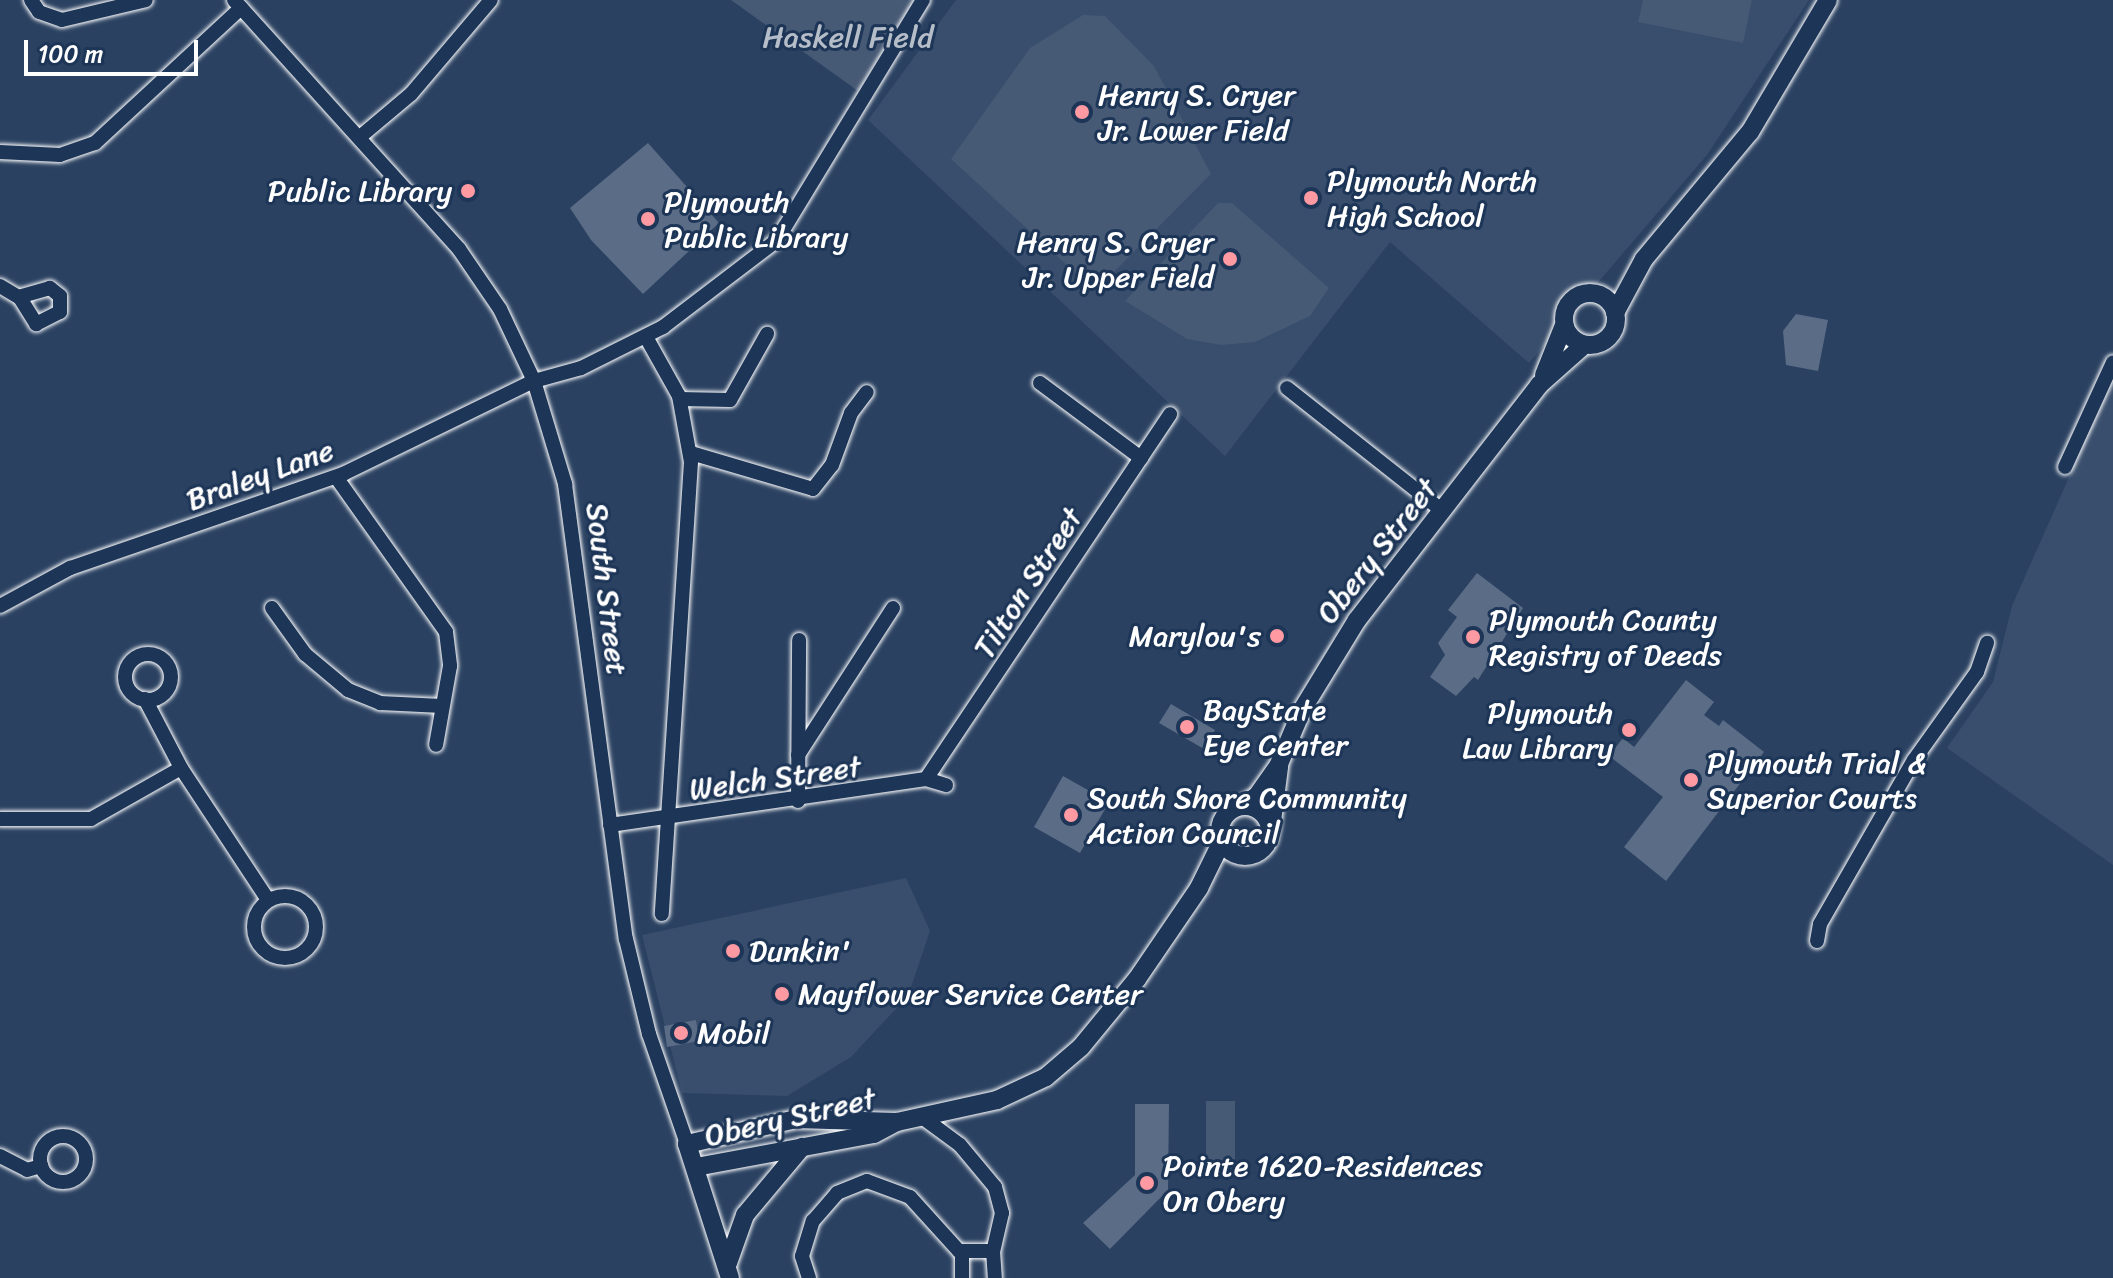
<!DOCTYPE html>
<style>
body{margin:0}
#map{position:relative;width:2113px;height:1278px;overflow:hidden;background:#2a4161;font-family:Sriracha,sans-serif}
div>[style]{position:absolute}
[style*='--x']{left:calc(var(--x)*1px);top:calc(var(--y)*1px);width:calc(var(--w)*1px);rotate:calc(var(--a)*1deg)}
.built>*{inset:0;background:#394e6c}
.green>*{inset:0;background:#465975}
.building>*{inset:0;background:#5b6c86}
.roads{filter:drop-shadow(0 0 2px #fff) drop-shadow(0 0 2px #fff)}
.minor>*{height:14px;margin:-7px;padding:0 7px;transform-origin:7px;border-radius:7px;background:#1d3557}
.minor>.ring{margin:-7px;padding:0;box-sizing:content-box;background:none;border:14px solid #1d3557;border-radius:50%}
.major>*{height:18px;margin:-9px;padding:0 9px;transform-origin:9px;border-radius:9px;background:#1d3557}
.major>.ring{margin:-9px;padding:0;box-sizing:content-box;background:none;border:18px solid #1d3557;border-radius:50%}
.dots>*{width:22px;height:22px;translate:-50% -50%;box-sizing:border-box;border:4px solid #1d3557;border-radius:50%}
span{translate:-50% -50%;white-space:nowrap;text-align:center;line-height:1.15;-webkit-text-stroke:6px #1d3557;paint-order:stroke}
.park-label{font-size:30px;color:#b5bdc8}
.poi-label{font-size:30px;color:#fff}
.left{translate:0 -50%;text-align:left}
.right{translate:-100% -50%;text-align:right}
.street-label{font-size:30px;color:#fff}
.scale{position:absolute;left:24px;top:40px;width:174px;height:36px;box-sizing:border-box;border:4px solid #fff;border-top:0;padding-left:10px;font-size:24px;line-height:28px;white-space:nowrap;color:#fff;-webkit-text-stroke:6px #1d3557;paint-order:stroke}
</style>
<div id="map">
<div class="built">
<i style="clip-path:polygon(956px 0,1809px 0,1707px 155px,1529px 363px,1390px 242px,1225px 456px,868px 120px)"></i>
<i style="clip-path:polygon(2113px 378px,2113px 865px,1947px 748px,1993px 682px,2012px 606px)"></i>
<i style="clip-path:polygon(906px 878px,930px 931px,908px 996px,851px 1057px,787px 1096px,682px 1093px,642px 935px)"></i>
</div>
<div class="green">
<i style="clip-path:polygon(731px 0,914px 0,858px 91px)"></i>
<i style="clip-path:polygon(1643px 0,1752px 0,1743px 43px,1638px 22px)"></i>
<i style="clip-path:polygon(1083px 15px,1105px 16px,1154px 66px,1211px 174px,1095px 291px,951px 159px,1030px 48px)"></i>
<i style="clip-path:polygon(1218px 203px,1232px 203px,1329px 288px,1310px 316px,1255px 342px,1221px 345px,1187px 339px,1125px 301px)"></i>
<i style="clip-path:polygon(1206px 1101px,1235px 1101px,1235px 1165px,1206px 1165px)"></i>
</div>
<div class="building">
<i style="clip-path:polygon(648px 143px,719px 223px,643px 294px,591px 240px,570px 208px)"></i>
<i style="clip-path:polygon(1796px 314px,1828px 320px,1818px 371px,1786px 365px,1783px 331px)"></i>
<i style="clip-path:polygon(1477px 573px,1523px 608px,1478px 680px,1474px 677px,1456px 696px,1430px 677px,1445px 655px,1438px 643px,1457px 617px,1448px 610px)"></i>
<i style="clip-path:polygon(1686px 680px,1714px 702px,1704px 715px,1719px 726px,1723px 720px,1764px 752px,1666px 881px,1624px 847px,1663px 797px,1609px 756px,1623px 738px,1634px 747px)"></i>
<i style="clip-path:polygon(1171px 704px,1215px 730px,1204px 749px,1159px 723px)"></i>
<i style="clip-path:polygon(1063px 776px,1109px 802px,1080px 853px,1034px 827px)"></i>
<i style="clip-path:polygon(696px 1020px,699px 1041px,667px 1047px,664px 1026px)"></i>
<i style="clip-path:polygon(1135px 1104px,1169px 1104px,1168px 1190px,1110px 1249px,1083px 1223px,1135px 1175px)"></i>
</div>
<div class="roads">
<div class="minor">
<i style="--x:31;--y:0;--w:14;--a:56"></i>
<i style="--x:39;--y:12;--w:24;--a:19"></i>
<i style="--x:62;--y:20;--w:86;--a:-13.4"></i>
<i style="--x:234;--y:0;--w:336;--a:47.9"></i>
<i style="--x:459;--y:249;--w:73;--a:55.7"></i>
<i style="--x:500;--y:309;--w:80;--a:64.7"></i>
<i style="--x:534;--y:381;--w:108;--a:73.2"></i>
<i style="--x:565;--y:484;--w:459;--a:82.4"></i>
<i style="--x:626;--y:939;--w:98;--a:76.4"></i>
<i style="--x:649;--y:1034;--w:116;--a:70.9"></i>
<i style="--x:361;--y:136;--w:65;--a:-40"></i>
<i style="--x:411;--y:94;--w:123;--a:-49.6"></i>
<i style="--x:0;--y:152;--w:60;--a:2.9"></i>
<i style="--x:60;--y:155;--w:37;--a:-19"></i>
<i style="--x:95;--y:143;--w:199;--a:-42.8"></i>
<i style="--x:0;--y:286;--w:23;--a:31"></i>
<i style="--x:20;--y:298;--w:31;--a:58"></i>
<i style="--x:36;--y:324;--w:27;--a:-27"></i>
<i style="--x:60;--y:312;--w:16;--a:-90"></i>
<i style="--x:60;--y:296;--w:13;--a:-141"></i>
<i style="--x:50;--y:288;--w:32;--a:164"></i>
<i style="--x:646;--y:337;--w:68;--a:60.8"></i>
<i style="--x:679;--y:396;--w:67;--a:79.7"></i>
<i style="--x:691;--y:462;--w:453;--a:93.7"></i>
<i style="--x:1040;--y:383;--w:126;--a:36.6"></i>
<i style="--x:1287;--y:388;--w:199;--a:38.3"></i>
<i style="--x:680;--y:399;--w:50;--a:1.1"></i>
<i style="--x:730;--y:400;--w:76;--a:-60.7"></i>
<i style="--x:691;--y:453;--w:127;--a:16.4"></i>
<i style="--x:813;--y:489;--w:31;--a:-52"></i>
<i style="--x:832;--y:465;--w:55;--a:-69.9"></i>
<i style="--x:851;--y:413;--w:26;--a:-53"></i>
<i style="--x:2065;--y:467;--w:115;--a:-65.4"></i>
<i style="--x:336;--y:477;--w:190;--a:54.6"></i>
<i style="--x:446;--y:632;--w:34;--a:83"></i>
<i style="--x:450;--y:666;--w:80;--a:100"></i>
<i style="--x:0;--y:606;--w:80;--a:-28.5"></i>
<i style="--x:70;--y:568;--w:289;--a:-19"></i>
<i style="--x:343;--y:474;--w:212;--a:-26"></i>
<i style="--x:534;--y:381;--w:49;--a:-15.5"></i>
<i style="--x:581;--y:368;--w:92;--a:-26.6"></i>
<i style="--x:663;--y:327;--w:143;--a:-37.3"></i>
<i style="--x:777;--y:240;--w:281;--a:-58.7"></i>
<i style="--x:272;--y:608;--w:57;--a:54.3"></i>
<i style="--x:305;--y:654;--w:56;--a:39.9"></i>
<i style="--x:348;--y:690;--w:35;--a:22"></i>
<i style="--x:380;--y:703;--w:62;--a:2.8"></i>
<i class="ring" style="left:125px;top:654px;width:32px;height:32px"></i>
<i style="--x:145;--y:699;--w:78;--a:62.4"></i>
<i style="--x:181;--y:768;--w:158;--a:56.6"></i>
<i style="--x:798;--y:755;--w:175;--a:-57.1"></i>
<i style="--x:926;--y:779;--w:439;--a:-56.2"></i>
<i style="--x:798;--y:801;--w:161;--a:-89.6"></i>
<i style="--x:0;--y:819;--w:91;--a:0"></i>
<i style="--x:91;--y:819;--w:103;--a:-29.5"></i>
<i style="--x:610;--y:825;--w:319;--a:-8.3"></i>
<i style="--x:926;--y:779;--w:21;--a:17"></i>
<i class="ring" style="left:254px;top:896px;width:48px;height:48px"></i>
<i style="--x:1817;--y:941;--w:17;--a:-80"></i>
<i style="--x:1820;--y:924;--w:189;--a:-60.2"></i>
<i style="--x:1914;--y:760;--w:108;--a:-54.4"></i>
<i style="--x:1977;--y:672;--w:31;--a:-71"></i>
<i style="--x:922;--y:1117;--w:47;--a:36.4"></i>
<i style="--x:960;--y:1145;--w:55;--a:50.2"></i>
<i style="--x:995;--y:1187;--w:27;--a:75"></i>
<i style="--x:1002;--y:1213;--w:39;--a:103"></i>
<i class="ring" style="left:40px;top:1136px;width:32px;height:32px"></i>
<i style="--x:0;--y:1156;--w:30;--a:27"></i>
<i style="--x:27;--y:1170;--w:15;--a:-16"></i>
<i style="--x:809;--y:1278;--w:23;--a:-108"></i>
<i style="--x:802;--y:1256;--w:37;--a:-73"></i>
<i style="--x:813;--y:1221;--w:37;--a:-49"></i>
<i style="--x:837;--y:1193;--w:32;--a:-22"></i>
<i style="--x:867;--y:1181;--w:46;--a:20.4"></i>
<i style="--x:910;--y:1197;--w:73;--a:47.8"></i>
<i style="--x:959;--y:1251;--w:34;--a:0"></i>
<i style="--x:993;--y:1251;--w:27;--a:86"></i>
<i style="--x:962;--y:1278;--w:25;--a:-90"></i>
</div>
<div class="major">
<i class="ring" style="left:1564px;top:293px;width:34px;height:34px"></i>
<i style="--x:1615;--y:313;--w:61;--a:-61.8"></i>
<i style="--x:1644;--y:259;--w:165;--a:-50.2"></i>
<i style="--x:1750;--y:132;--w:153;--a:-59.4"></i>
<i style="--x:1544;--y:375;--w:54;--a:-68.2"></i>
<i class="ring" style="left:1220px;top:806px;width:32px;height:32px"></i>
<i style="--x:1240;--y:806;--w:20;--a:-30"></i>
<i style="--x:1257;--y:796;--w:39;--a:-55"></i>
<i style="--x:1279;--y:764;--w:59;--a:-66.9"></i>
<i style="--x:1302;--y:710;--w:105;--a:-58.6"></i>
<i style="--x:1357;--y:620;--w:297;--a:-52.2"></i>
<i style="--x:1539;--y:385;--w:60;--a:-41.6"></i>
<i style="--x:1271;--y:829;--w:63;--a:-82.6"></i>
<i style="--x:696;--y:1167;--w:181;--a:-10.5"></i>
<i style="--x:874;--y:1134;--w:26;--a:-28"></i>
<i style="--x:897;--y:1122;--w:102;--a:-12.4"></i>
<i style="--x:997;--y:1100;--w:54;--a:-25.1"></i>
<i style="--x:1046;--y:1077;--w:46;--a:-40.6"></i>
<i style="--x:1081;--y:1047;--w:88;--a:-50.5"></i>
<i style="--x:1137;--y:979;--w:110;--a:-55.7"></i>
<i style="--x:1199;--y:888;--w:52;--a:-63.9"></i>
<i style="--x:728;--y:1263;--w:51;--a:-70.5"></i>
<i style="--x:745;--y:1215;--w:89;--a:-50"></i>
<i style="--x:730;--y:1278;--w:141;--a:-107.8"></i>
<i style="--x:687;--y:1144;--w:112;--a:-12.9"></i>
<i style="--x:796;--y:1119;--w:101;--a:1.7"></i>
</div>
</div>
<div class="dots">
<i style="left:1082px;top:112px;background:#ff9aa2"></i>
<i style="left:468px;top:191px;background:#ff9aa2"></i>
<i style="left:1311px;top:198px;background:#ff9aa2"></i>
<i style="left:648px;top:219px;background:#ff9aa2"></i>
<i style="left:1230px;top:259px;background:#ff9aa2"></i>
<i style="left:1277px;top:636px;background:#ff9aa2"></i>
<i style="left:1473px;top:637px;background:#ff9aa2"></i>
<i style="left:1187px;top:727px;background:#ff9aa2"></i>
<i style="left:1629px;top:730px;background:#ff9aa2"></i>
<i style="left:1691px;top:780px;background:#ff9aa2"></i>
<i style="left:1071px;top:815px;background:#ff9aa2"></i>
<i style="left:733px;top:951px;background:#ff9aa2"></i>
<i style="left:782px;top:994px;background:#ff9aa2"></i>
<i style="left:681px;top:1033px;background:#ff9aa2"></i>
<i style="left:1147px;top:1183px;background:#ff9aa2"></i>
</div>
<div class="park-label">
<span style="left:848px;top:37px">Haskell Field</span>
</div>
<div class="poi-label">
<span class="left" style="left:1098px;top:112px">Henry S. Cryer<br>Jr. Lower Field</span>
<span class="left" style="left:1327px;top:198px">Plymouth North<br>High School</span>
<span class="right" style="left:452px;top:191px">Public Library</span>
<span class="left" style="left:664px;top:219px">Plymouth<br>Public Library</span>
<span class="right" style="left:1214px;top:259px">Henry S. Cryer<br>Jr. Upper Field</span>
<span class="left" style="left:1489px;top:637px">Plymouth County<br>Registry of Deeds</span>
<span class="right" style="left:1261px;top:636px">Marylou's</span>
<span class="left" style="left:1203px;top:727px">BayState<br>Eye Center</span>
<span class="right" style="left:1613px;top:730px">Plymouth<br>Law Library</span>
<span class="left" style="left:1707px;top:780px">Plymouth Trial &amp;<br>Superior Courts</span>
<span class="left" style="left:1087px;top:815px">South Shore Community<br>Action Council</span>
<span class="left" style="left:749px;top:951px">Dunkin'</span>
<span class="left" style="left:798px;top:994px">Mayflower Service Center</span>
<span class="left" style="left:697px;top:1033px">Mobil</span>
<span class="left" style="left:1163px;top:1183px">Pointe 1620-Residences<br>On Obery</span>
</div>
<div class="street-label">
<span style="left:260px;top:475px;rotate:-20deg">Braley Lane</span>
<span style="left:1377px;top:551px;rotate:-52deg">Obery Street</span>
<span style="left:1028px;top:583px;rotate:-57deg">Tilton Street</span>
<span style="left:607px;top:589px;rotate:83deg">South Street</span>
<span style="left:775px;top:778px;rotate:-8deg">Welch Street</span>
<span style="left:790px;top:1117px;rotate:-13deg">Obery Street</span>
</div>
<div class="scale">100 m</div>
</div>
